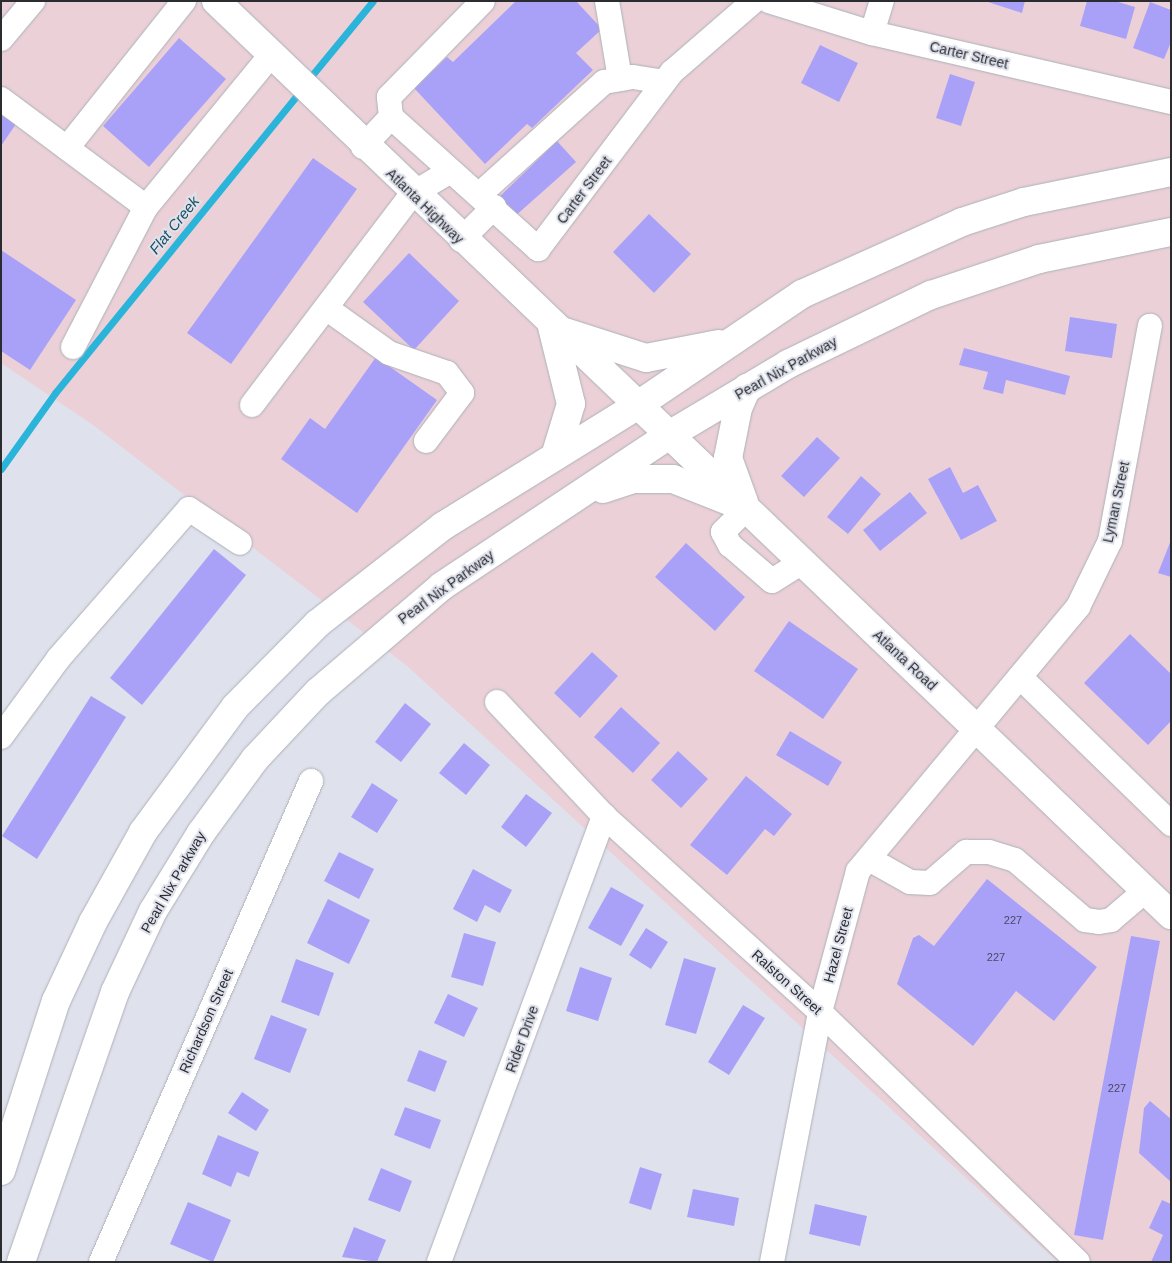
<!DOCTYPE html>
<style>
body{margin:0}
#map{position:relative;width:1172px;height:1263px;overflow:hidden;background:#dfe2ec;font-family:Helvetica,sans-serif}
div>[style]{position:absolute}
[style*='--x']{left:calc(var(--x)*1px);top:calc(var(--y)*1px);width:calc(var(--w)*1px);rotate:calc(var(--a)*1deg)}
.commercial>*{inset:0;background:#ebd1d7}
.stream>*{height:7px;margin:-3.5px;padding:0 3.5px;transform-origin:3.5px;border-radius:3.5px;background:#2ab4da}
.building>*{inset:0;background:#a9a1f8}
.roads{filter:drop-shadow(0 0 1px #adb0b9) drop-shadow(0 0 1px #adb0b9)}
.minor>*{height:24px;margin:-12px;padding:0 12px;transform-origin:12px;border-radius:12px;background:#fff}
.major>*{height:28px;margin:-14px;padding:0 14px;transform-origin:14px;border-radius:14px;background:#fff}
span{translate:-50% -50%;white-space:nowrap;text-align:center;line-height:1.15;-webkit-text-stroke:4px #dfe2ec;paint-order:stroke}
.number-label{font-size:11px;color:#4a4962}
.number-label span{-webkit-text-stroke-width:0}
.street-label{font-size:14px;color:#2b2c30}
.water-label{font-size:15px;color:#194f5f;font-style:italic}
.frame{position:absolute;inset:0;border:2px solid #2b2c30;pointer-events:none}
</style>
<div id="map">
<div class="commercial">
<i style="clip-path:polygon(1px 1px,1171px 1px,1171px 1262px,1058px 1262px,407px 666px,93px 425px,1px 363px)"></i>
</div>
<div class="stream">
<i style="--x:308;--y:80;--w:102;--a:-50.6"></i>
<i style="--x:1;--y:469;--w:93;--a:-54.6"></i>
<i style="--x:55;--y:393;--w:392;--a:-50.9"></i>
</div>
<div class="building">
<i style="clip-path:polygon(516px 1px,576px 1px,602px 29px,576px 53px,593px 70px,532px 128px,527px 124px,485px 164px,414px 88px,447px 57px,453px 62px)"></i>
<i style="clip-path:polygon(985px 1px,1025px 1px,1022px 13px)"></i>
<i style="clip-path:polygon(1087px 1px,1115px 1px,1135px 7px,1126px 39px,1080px 26px)"></i>
<i style="clip-path:polygon(1150px 2px,1171px 10px,1171px 42px,1164px 59px,1133px 48px)"></i>
<i style="clip-path:polygon(179px 38px,226px 79px,149px 167px,103px 126px)"></i>
<i style="clip-path:polygon(820px 45px,858px 63px,839px 102px,801px 83px)"></i>
<i style="clip-path:polygon(950px 74px,975px 82px,961px 126px,936px 118px)"></i>
<i style="clip-path:polygon(1px 115px,16px 124px,1px 146px)"></i>
<i style="clip-path:polygon(557px 141px,576px 162px,513px 218px,496px 200px)"></i>
<i style="clip-path:polygon(313px 158px,357px 189px,231px 364px,187px 333px)"></i>
<i style="clip-path:polygon(649px 214px,691px 254px,654px 293px,613px 252px)"></i>
<i style="clip-path:polygon(1px 250px,76px 300px,30px 370px,1px 351px)"></i>
<i style="clip-path:polygon(409px 253px,459px 301px,414px 350px,363px 302px)"></i>
<i style="clip-path:polygon(1070px 317px,1117px 324px,1112px 358px,1065px 351px)"></i>
<i style="clip-path:polygon(964px 348px,1070px 376px,1065px 395px,1006px 380px,1003px 394px,983px 389px,988px 372px,959px 365px)"></i>
<i style="clip-path:polygon(376px 357px,437px 400px,357px 513px,281px 459px,310px 418px,325px 429px)"></i>
<i style="clip-path:polygon(817px 437px,840px 458px,804px 497px,781px 476px)"></i>
<i style="clip-path:polygon(950px 467px,963px 493px,978px 485px,997px 521px,961px 540px,928px 479px)"></i>
<i style="clip-path:polygon(861px 476px,881px 494px,848px 534px,827px 517px)"></i>
<i style="clip-path:polygon(910px 492px,927px 513px,880px 551px,863px 530px)"></i>
<i style="clip-path:polygon(1171px 540px,1171px 577px,1158px 573px)"></i>
<i style="clip-path:polygon(686px 543px,745px 597px,715px 631px,655px 577px)"></i>
<i style="clip-path:polygon(214px 549px,246px 575px,142px 705px,110px 678px)"></i>
<i style="clip-path:polygon(789px 621px,858px 669px,823px 719px,754px 671px)"></i>
<i style="clip-path:polygon(1130px 634px,1171px 674px,1171px 721px,1148px 745px,1084px 683px)"></i>
<i style="clip-path:polygon(592px 652px,618px 676px,580px 718px,554px 693px)"></i>
<i style="clip-path:polygon(91px 696px,126px 717px,37px 859px,2px 836px)"></i>
<i style="clip-path:polygon(405px 703px,431px 724px,401px 762px,375px 742px)"></i>
<i style="clip-path:polygon(621px 707px,660px 743px,633px 773px,594px 737px)"></i>
<i style="clip-path:polygon(790px 731px,842px 762px,828px 786px,776px 755px)"></i>
<i style="clip-path:polygon(464px 743px,490px 765px,466px 795px,439px 773px)"></i>
<i style="clip-path:polygon(678px 751px,708px 779px,681px 808px,651px 780px)"></i>
<i style="clip-path:polygon(746px 776px,792px 814px,774px 836px,765px 829px,727px 875px,690px 845px)"></i>
<i style="clip-path:polygon(372px 783px,398px 800px,377px 833px,351px 817px)"></i>
<i style="clip-path:polygon(526px 794px,552px 813px,526px 847px,501px 827px)"></i>
<i style="clip-path:polygon(339px 852px,374px 869px,359px 899px,324px 881px)"></i>
<i style="clip-path:polygon(473px 869px,512px 890px,500px 913px,485px 905px,477px 922px,453px 909px)"></i>
<i style="clip-path:polygon(987px 879px,1097px 967px,1054px 1021px,1016px 991px,973px 1046px,897px 984px,913px 938px,919px 935px,934px 946px)"></i>
<i style="clip-path:polygon(611px 887px,644px 905px,621px 946px,588px 928px)"></i>
<i style="clip-path:polygon(328px 899px,370px 920px,349px 964px,307px 943px)"></i>
<i style="clip-path:polygon(646px 928px,668px 942px,651px 969px,629px 955px)"></i>
<i style="clip-path:polygon(464px 933px,496px 942px,483px 986px,451px 977px)"></i>
<i style="clip-path:polygon(1131px 936px,1160px 941px,1103px 1240px,1074px 1235px)"></i>
<i style="clip-path:polygon(684px 958px,716px 968px,696px 1034px,665px 1025px)"></i>
<i style="clip-path:polygon(296px 959px,334px 973px,319px 1016px,281px 1002px)"></i>
<i style="clip-path:polygon(580px 967px,612px 978px,598px 1021px,566px 1011px)"></i>
<i style="clip-path:polygon(448px 994px,478px 1008px,464px 1037px,434px 1023px)"></i>
<i style="clip-path:polygon(743px 1005px,765px 1018px,729px 1075px,708px 1062px)"></i>
<i style="clip-path:polygon(271px 1015px,307px 1029px,290px 1073px,254px 1059px)"></i>
<i style="clip-path:polygon(419px 1050px,447px 1061px,435px 1092px,407px 1081px)"></i>
<i style="clip-path:polygon(242px 1092px,269px 1110px,256px 1131px,228px 1113px)"></i>
<i style="clip-path:polygon(1150px 1101px,1171px 1119px,1171px 1182px,1139px 1153px,1144px 1108px)"></i>
<i style="clip-path:polygon(405px 1107px,441px 1120px,430px 1149px,394px 1135px)"></i>
<i style="clip-path:polygon(218px 1135px,259px 1152px,249px 1177px,237px 1172px,231px 1187px,202px 1174px)"></i>
<i style="clip-path:polygon(640px 1167px,662px 1174px,651px 1210px,629px 1203px)"></i>
<i style="clip-path:polygon(381px 1168px,412px 1181px,400px 1212px,368px 1200px)"></i>
<i style="clip-path:polygon(693px 1189px,739px 1198px,734px 1226px,687px 1217px)"></i>
<i style="clip-path:polygon(1162px 1200px,1171px 1204px,1171px 1262px,1151px 1262px,1163px 1235px,1149px 1228px)"></i>
<i style="clip-path:polygon(188px 1202px,231px 1220px,213px 1262px,170px 1244px)"></i>
<i style="clip-path:polygon(815px 1204px,867px 1216px,860px 1246px,809px 1234px)"></i>
<i style="clip-path:polygon(354px 1227px,386px 1240px,377px 1262px,342px 1257px)"></i>
</div>
<div class="roads">
<div class="minor">
<i style="--x:607;--y:1;--w:79;--a:80.5"></i>
<i style="--x:769;--y:1;--w:108;--a:17.3"></i>
<i style="--x:872;--y:33;--w:307;--a:13"></i>
<i style="--x:872;--y:33;--w:34;--a:-73"></i>
<i style="--x:1;--y:39;--w:50;--a:-49.9"></i>
<i style="--x:1;--y:99;--w:181;--a:36.7"></i>
<i style="--x:391;--y:117;--w:20;--a:-96"></i>
<i style="--x:389;--y:97;--w:134;--a:-45.6"></i>
<i style="--x:363;--y:147;--w:41;--a:-47"></i>
<i style="--x:391;--y:117;--w:198;--a:41.9"></i>
<i style="--x:538;--y:249;--w:222;--a:-52.9"></i>
<i style="--x:672;--y:72;--w:108;--a:-40.9"></i>
<i style="--x:67;--y:148;--w:188;--a:-51.5"></i>
<i style="--x:480;--y:194;--w:167;--a:-42.1"></i>
<i style="--x:604;--y:82;--w:29;--a:-10"></i>
<i style="--x:633;--y:77;--w:31;--a:9"></i>
<i style="--x:461;--y:240;--w:47;--a:-45"></i>
<i style="--x:326;--y:308;--w:77;--a:35.5"></i>
<i style="--x:389;--y:353;--w:61;--a:19"></i>
<i style="--x:447;--y:373;--w:25;--a:53"></i>
<i style="--x:462;--y:393;--w:60;--a:126.9"></i>
<i style="--x:73;--y:347;--w:158;--a:-62.5"></i>
<i style="--x:146;--y:207;--w:194;--a:-50.6"></i>
<i style="--x:252;--y:405;--w:265;--a:-52.8"></i>
<i style="--x:412;--y:194;--w:43;--a:-30.7"></i>
<i style="--x:747;--y:508;--w:34;--a:135"></i>
<i style="--x:723;--y:532;--w:15;--a:62"></i>
<i style="--x:730;--y:545;--w:55;--a:40.6"></i>
<i style="--x:772;--y:581;--w:36;--a:-32"></i>
<i style="--x:1020;--y:677;--w:211;--a:44.2"></i>
<i style="--x:497;--y:702;--w:156;--a:46.8"></i>
<i style="--x:604;--y:816;--w:292;--a:42.2"></i>
<i style="--x:820;--y:1012;--w:359;--a:44.1"></i>
<i style="--x:1;--y:737;--w:97;--a:-53.8"></i>
<i style="--x:58;--y:659;--w:199;--a:-48.9"></i>
<i style="--x:189;--y:509;--w:61;--a:33.7"></i>
<i style="--x:869;--y:859;--w:47;--a:29.3"></i>
<i style="--x:910;--y:882;--w:20;--a:3"></i>
<i style="--x:930;--y:883;--w:48;--a:-40.7"></i>
<i style="--x:966;--y:852;--w:23;--a:0"></i>
<i style="--x:989;--y:852;--w:27;--a:17"></i>
<i style="--x:1015;--y:860;--w:92;--a:40.6"></i>
<i style="--x:1085;--y:920;--w:14;--a:8"></i>
<i style="--x:1099;--y:922;--w:12;--a:-9"></i>
<i style="--x:1111;--y:920;--w:46;--a:-40.6"></i>
<i style="--x:101;--y:1262;--w:525;--a:-66.41"></i>
<i style="--x:439;--y:1262;--w:476;--a:-69.7"></i>
<i style="--x:772;--y:1262;--w:255;--a:-79.1"></i>
<i style="--x:820;--y:1012;--w:146;--a:-74.9"></i>
<i style="--x:858;--y:871;--w:344;--a:-50.2"></i>
<i style="--x:1078;--y:607;--w:73;--a:-64.1"></i>
<i style="--x:1110;--y:541;--w:219;--a:-79.5"></i>
</div>
<div class="major">
<i style="--x:216;--y:1;--w:1322;--a:43.74"></i>
<i style="--x:552;--y:327;--w:79;--a:76.1"></i>
<i style="--x:571;--y:404;--w:51;--a:107"></i>
<i style="--x:565;--y:332;--w:85;--a:17.8"></i>
<i style="--x:646;--y:358;--w:74;--a:-10.9"></i>
<i style="--x:603;--y:489;--w:33;--a:-18"></i>
<i style="--x:634;--y:479;--w:39;--a:0"></i>
<i style="--x:673;--y:479;--w:66;--a:21.5"></i>
<i style="--x:744;--y:502;--w:47;--a:-110"></i>
<i style="--x:728;--y:458;--w:51;--a:-78.7"></i>
<i style="--x:738;--y:408;--w:22;--a:-66"></i>
<i style="--x:1;--y:1171;--w:179;--a:-72.1"></i>
<i style="--x:56;--y:1001;--w:87;--a:-64.9"></i>
<i style="--x:93;--y:922;--w:103;--a:-60.9"></i>
<i style="--x:143;--y:832;--w:155;--a:-53.6"></i>
<i style="--x:235;--y:707;--w:117;--a:-45.3"></i>
<i style="--x:317;--y:624;--w:160;--a:-37.9"></i>
<i style="--x:443;--y:526;--w:233;--a:-31.8"></i>
<i style="--x:641;--y:403;--w:194;--a:-34.1"></i>
<i style="--x:802;--y:294;--w:175;--a:-24.2"></i>
<i style="--x:962;--y:222;--w:65;--a:-17.9"></i>
<i style="--x:1024;--y:202;--w:150;--a:-11.5"></i>
<i style="--x:21;--y:1262;--w:286;--a:-70.8"></i>
<i style="--x:115;--y:992;--w:89;--a:-64.9"></i>
<i style="--x:153;--y:911;--w:92;--a:-58.4"></i>
<i style="--x:201;--y:833;--w:92;--a:-53.9"></i>
<i style="--x:255;--y:759;--w:92;--a:-46.8"></i>
<i style="--x:318;--y:692;--w:163;--a:-40.5"></i>
<i style="--x:442;--y:586;--w:273;--a:-33.6"></i>
<i style="--x:669;--y:435;--w:139;--a:-30.8"></i>
<i style="--x:788;--y:364;--w:159;--a:-25.8"></i>
<i style="--x:931;--y:295;--w:114;--a:-18.4"></i>
<i style="--x:1039;--y:259;--w:135;--a:-11.6"></i>
</div>
</div>
<div class="number-label">
<span style="left:1013px;top:920px">227</span>
<span style="left:996px;top:957px">227</span>
<span style="left:1117px;top:1088px">227</span>
</div>
<div class="street-label">
<span style="left:969px;top:55px;rotate:13deg">Carter Street</span>
<span style="left:584px;top:190px;rotate:-53deg">Carter Street</span>
<span style="left:425px;top:206px;rotate:44deg">Atlanta Highway</span>
<span style="left:786px;top:368px;rotate:-29deg">Pearl Nix Parkway</span>
<span style="left:1116px;top:502px;rotate:-78deg">Lyman Street</span>
<span style="left:446px;top:587px;rotate:-36deg">Pearl Nix Parkway</span>
<span style="left:905px;top:660px;rotate:43deg">Atlanta Road</span>
<span style="left:173px;top:882px;rotate:-60deg">Pearl Nix Parkway</span>
<span style="left:838px;top:945px;rotate:-75deg">Hazel Street</span>
<span style="left:787px;top:982px;rotate:42deg">Ralston Street</span>
<span style="left:206px;top:1021px;rotate:-66deg">Richardson Street</span>
<span style="left:522px;top:1039px;rotate:-70deg">Rider Drive</span>
</div>
<div class="water-label">
<span style="left:174px;top:225px;rotate:-51deg">Flat Creek</span>
</div>
<div class="frame"></div>
</div>
